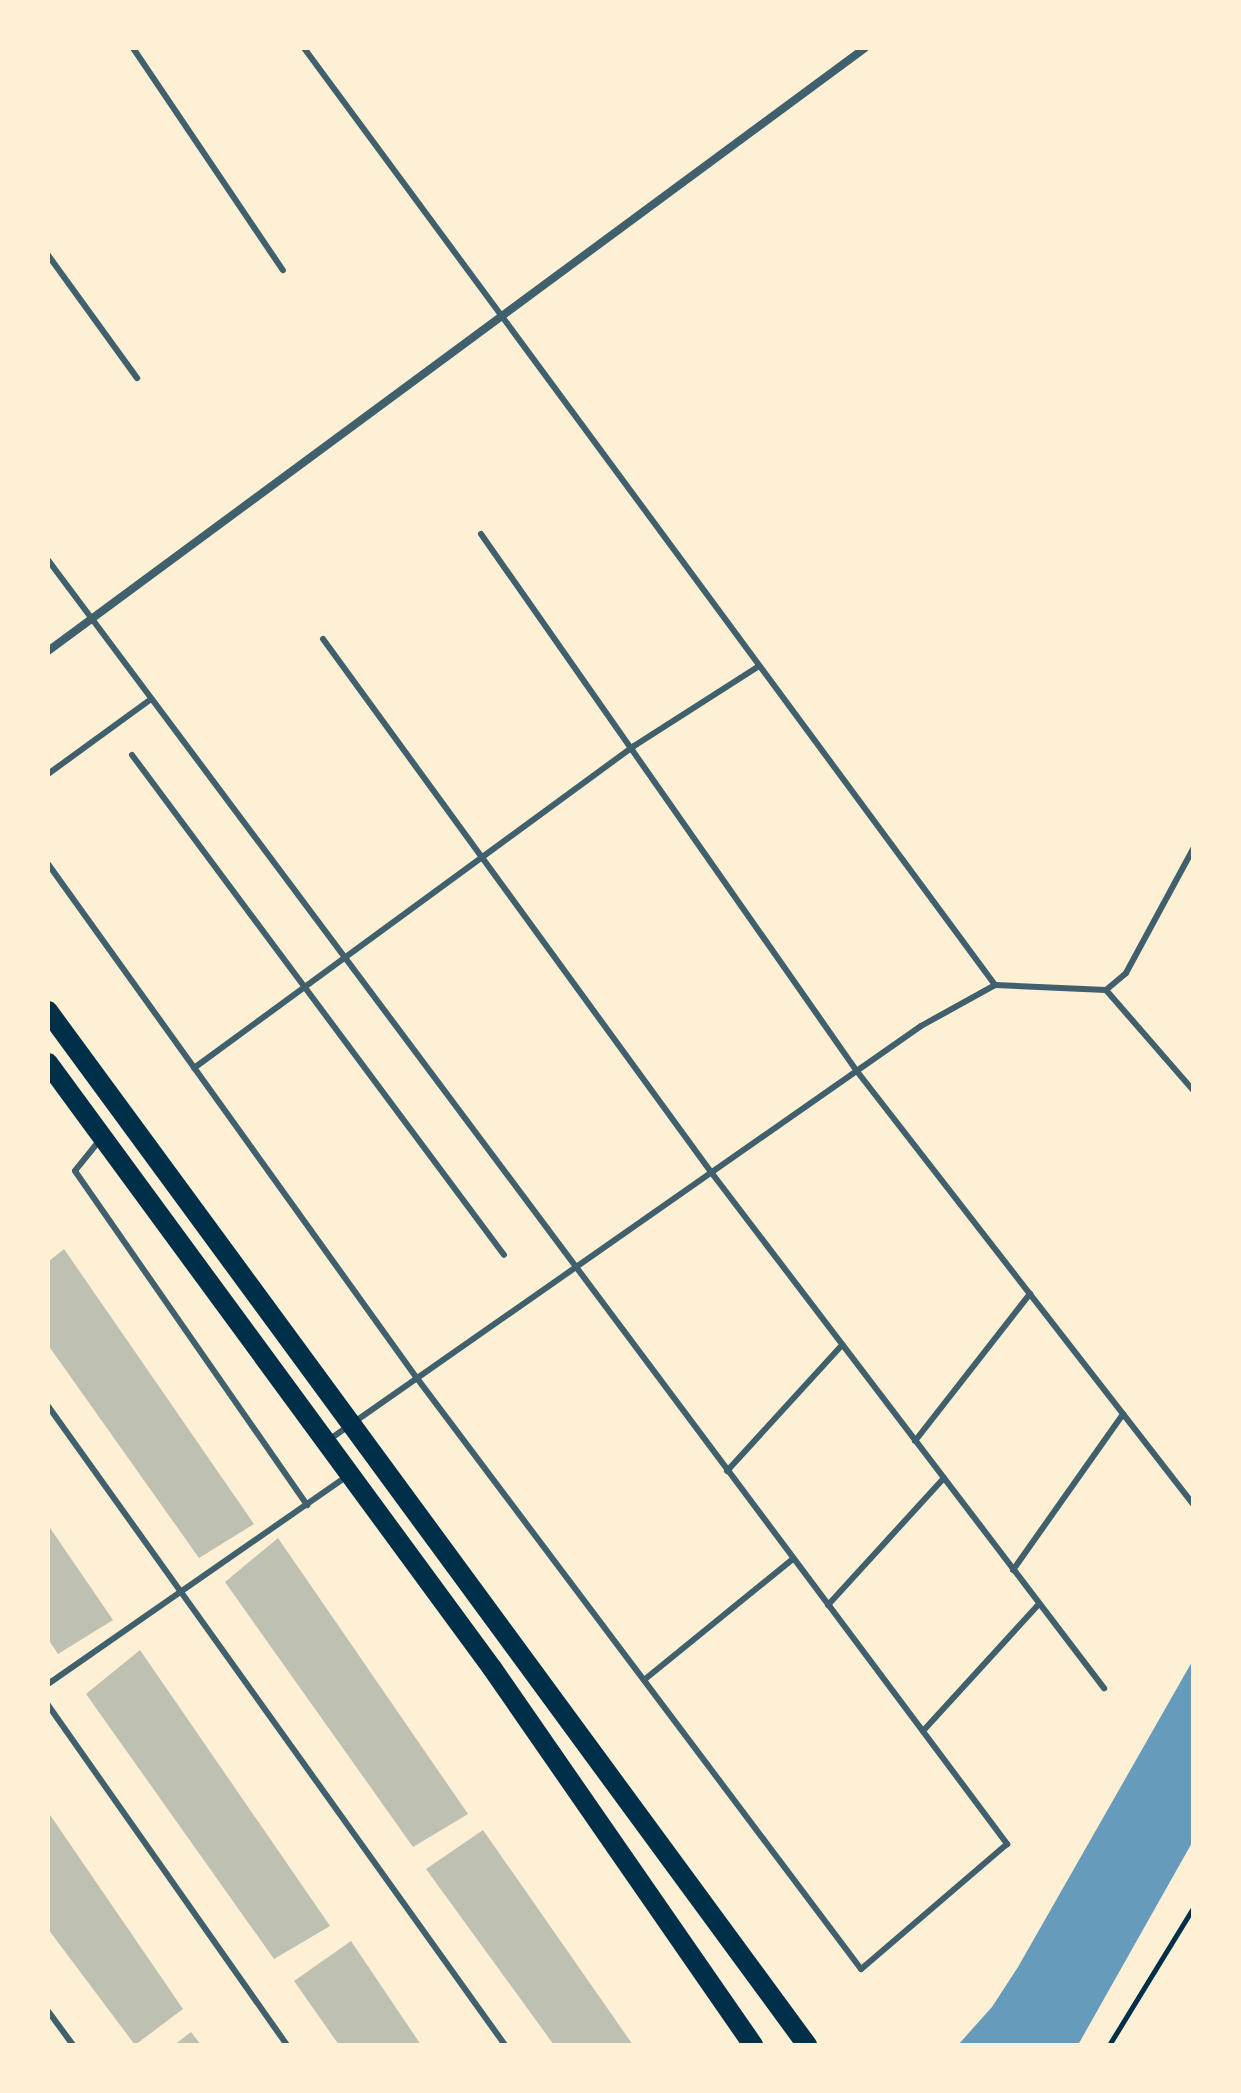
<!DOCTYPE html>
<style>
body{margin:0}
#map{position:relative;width:1241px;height:2093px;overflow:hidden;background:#fdf0d5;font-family:"Fira Sans",sans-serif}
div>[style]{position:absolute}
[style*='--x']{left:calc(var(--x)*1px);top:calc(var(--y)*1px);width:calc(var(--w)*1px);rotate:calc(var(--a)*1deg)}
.water>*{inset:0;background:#669bbc}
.building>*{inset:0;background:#bec0b2}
.path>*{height:5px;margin:-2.5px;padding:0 2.5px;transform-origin:2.5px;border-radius:2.5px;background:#003049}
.service>*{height:6px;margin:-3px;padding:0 3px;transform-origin:3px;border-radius:3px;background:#3f606c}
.minor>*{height:8px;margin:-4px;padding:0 4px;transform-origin:4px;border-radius:4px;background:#3f606c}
.primary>*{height:20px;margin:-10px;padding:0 10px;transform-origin:10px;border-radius:10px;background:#003049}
span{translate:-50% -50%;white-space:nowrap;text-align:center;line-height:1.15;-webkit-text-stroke:6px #fdf0d5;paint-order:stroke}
.frame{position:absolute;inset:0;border:50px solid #fdf0d5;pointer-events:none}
</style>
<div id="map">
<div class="water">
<i style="clip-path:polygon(1193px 1660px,1193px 1841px,1078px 2045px,958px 2045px,992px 2007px,1018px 1967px)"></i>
</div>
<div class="building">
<i style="clip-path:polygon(64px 1249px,254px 1524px,199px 1558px,48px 1345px,48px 1262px)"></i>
<i style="clip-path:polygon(48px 1525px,113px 1620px,58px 1654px,48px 1639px)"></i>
<i style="clip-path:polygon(278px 1538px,468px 1814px,413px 1847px,225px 1582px)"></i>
<i style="clip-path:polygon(140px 1650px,330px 1926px,274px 1959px,86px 1694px)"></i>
<i style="clip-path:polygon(48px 1812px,183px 2009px,135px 2045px,48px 1929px)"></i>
<i style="clip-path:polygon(483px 1830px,633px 2045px,554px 2045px,426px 1869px)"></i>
<i style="clip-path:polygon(351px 1941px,421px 2045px,339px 2045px,294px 1981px)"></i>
<i style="clip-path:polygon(191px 2032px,201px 2045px,174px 2045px)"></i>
</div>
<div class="path">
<i style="--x:1109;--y:2045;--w:161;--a:-58.5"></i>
</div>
<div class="service">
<i style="--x:133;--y:48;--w:268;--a:56"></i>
<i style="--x:304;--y:48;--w:1164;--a:53.59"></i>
<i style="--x:48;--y:255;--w:152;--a:54.1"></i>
<i style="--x:481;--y:534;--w:654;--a:55.02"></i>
<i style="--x:856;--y:1070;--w:549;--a:52.17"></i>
<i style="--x:48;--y:560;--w:1603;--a:53.24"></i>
<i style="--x:1007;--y:1844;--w:192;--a:139.4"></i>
<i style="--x:861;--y:1969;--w:741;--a:-126.93"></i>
<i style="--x:416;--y:1377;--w:631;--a:-125.65"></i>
<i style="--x:323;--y:639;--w:659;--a:53.95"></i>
<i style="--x:711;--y:1172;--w:649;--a:52.71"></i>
<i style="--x:132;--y:755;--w:623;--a:53.35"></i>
<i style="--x:48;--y:774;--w:126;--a:-36"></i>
<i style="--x:1106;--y:990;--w:133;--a:49"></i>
<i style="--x:194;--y:1068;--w:545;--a:-36.2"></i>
<i style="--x:634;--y:746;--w:148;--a:-32.6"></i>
<i style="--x:99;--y:1141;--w:38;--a:129"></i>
<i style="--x:75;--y:1171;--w:407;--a:55.2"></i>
<i style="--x:48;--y:1406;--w:786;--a:54.43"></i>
<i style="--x:330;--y:1439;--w:721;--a:-34.95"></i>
<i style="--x:921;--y:1026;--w:85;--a:-29"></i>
<i style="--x:995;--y:985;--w:111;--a:2.6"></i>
<i style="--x:1106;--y:990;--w:26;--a:-40"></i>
<i style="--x:1126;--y:973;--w:141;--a:-61.6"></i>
<i style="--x:915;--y:1441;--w:187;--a:-52"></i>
<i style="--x:727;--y:1471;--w:171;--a:-47.6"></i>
<i style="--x:1013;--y:1570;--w:191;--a:-54.8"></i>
<i style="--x:828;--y:1605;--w:172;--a:-47.6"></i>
<i style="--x:644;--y:1680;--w:192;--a:-39.1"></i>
<i style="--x:48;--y:1684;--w:364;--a:-34.8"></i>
<i style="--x:48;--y:1705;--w:416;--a:54.9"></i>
<i style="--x:923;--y:1731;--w:172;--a:-47.6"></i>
<i style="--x:48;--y:2011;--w:42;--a:53.7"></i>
</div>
<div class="minor">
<i style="--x:48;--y:651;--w:1015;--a:-36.43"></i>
</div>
<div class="primary">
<i style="--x:48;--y:1011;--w:1283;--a:53.72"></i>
<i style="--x:48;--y:1063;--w:750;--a:53.73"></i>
<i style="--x:492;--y:1668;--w:459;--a:55.3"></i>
</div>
<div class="frame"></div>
</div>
